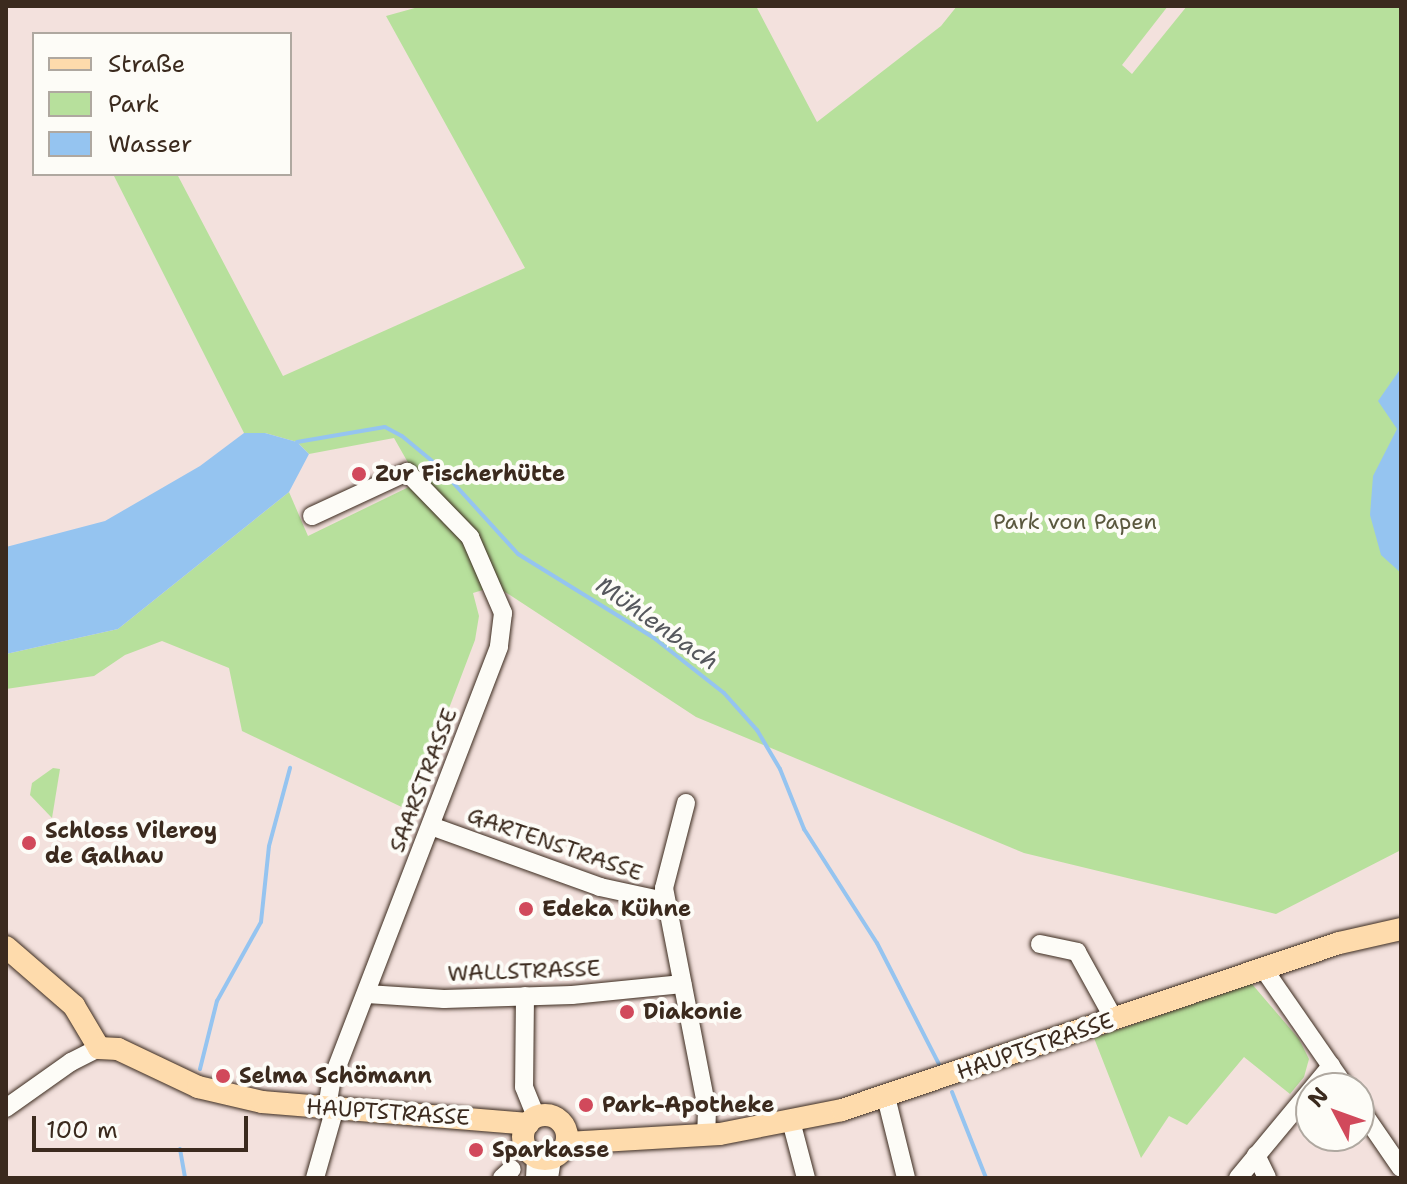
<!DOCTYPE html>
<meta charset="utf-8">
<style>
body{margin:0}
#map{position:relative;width:1407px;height:1184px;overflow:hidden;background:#f3e1dd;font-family:"Shantell Sans",sans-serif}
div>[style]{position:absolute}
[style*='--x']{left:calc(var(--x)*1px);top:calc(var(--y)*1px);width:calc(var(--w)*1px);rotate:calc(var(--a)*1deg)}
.green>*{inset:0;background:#b7e09c}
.water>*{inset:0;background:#95c4f0}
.stream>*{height:4px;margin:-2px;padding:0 2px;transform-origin:2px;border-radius:2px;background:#95c4f0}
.roads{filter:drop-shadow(0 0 2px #3b2a1e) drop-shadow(0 0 2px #3b2a1e)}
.minor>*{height:18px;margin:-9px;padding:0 9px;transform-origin:9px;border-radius:9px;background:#fdfcf7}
.major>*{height:22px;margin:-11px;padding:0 11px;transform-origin:11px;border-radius:11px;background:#fedbac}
.major>.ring{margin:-11px;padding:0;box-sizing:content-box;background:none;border:22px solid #fedbac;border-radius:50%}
.dots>*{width:22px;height:22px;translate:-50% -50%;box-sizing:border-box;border:4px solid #fdfcf7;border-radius:50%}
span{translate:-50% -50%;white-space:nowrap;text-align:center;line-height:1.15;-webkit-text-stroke:8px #fdfcf7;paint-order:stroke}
.poi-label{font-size:22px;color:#3b2a1e;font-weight:700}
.left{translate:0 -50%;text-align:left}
.park-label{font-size:22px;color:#5a583e}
.street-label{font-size:22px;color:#3b2a1e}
.water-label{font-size:24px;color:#56585d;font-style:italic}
.frame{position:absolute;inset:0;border:8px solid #3b2a1e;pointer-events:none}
.legend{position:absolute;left:32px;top:32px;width:260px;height:144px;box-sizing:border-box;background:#fdfcf7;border:2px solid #afa8a0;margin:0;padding:10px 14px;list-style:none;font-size:24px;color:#3b2a1e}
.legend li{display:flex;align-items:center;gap:16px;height:40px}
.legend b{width:40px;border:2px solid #afa8a0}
.north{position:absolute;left:1295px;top:1072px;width:80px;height:80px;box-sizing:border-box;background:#fdfcf7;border:2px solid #afa8a0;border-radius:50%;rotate:311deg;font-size:22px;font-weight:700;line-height:32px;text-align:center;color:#3b2a1e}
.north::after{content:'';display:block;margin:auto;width:28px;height:36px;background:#d1495b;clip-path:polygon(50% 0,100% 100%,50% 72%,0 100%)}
.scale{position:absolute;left:32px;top:1116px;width:216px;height:36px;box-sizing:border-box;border:4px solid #3b2a1e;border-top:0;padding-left:10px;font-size:24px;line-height:28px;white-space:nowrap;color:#3b2a1e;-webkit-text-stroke:6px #fdfcf7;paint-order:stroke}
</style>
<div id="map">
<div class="green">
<i style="clip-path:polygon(422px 6px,756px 6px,817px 122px,941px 26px,957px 6px,1168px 6px,1122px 65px,1132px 74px,1187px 6px,1401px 6px,1401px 850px,1276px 914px,1024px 853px,696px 717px,496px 586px,473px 593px,479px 616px,475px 640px,410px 811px,242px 731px,229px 668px,162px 641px,125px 655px,94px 676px,6px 689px,6px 654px,118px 629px,289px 492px,308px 536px,419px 482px,394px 438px,309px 454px,297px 442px,265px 433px,244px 433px,113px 174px,177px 174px,283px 376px,525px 268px,386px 16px)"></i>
<i style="clip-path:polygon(53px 768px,60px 769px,52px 818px,30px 795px,32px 783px)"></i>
<i style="clip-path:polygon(1252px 984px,1299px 1039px,1309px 1059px,1304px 1077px,1290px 1094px,1244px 1057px,1187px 1125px,1169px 1116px,1141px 1158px,1094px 1038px)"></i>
</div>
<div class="water">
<i style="clip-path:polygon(1401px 368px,1401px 573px,1381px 555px,1370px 515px,1373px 476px,1397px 429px,1378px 401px)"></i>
<i style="clip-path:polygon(244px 433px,265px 433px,297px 442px,309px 454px,289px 492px,118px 629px,6px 654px,6px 547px,105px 521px,200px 466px)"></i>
</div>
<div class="stream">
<i style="--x:297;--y:442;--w:89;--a:-9.7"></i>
<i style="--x:385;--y:427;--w:19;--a:28"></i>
<i style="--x:402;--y:436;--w:45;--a:39.6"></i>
<i style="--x:437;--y:465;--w:120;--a:47.7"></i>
<i style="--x:518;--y:554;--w:160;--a:31.7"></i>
<i style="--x:654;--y:638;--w:89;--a:38.2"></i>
<i style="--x:724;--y:693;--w:50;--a:48.3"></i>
<i style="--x:757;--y:730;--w:45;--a:59.5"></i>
<i style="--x:780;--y:769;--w:65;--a:68.2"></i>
<i style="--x:804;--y:829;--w:135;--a:57.4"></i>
<i style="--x:877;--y:943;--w:136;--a:62.9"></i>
<i style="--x:200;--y:1069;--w:70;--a:-76"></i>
<i style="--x:217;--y:1001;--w:90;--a:-60.9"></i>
<i style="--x:261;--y:922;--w:76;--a:-84"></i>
<i style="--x:269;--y:846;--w:81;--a:-74.9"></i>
<i style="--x:952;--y:1092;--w:92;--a:68.4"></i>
<i style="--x:180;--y:1149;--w:29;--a:80"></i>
</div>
<div class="roads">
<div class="minor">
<i style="--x:312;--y:516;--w:105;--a:-24.9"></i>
<i style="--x:407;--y:472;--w:91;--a:45.9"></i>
<i style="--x:470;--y:537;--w:83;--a:66.5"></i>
<i style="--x:503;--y:613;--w:34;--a:97"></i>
<i style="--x:499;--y:647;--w:467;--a:111.1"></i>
<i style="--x:331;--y:1083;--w:24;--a:99"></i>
<i style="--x:686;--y:803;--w:88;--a:104.5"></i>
<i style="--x:664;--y:888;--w:226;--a:79"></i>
<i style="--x:707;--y:1110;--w:25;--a:92"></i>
<i style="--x:431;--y:826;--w:180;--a:19.8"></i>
<i style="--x:600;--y:887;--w:66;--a:12.2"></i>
<i style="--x:1040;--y:944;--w:38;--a:12"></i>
<i style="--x:1077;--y:952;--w:77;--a:61.1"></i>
<i style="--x:1263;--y:968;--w:146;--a:55.3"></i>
<i style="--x:367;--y:994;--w:77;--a:3.7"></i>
<i style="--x:444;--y:999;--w:128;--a:-1.8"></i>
<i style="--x:572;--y:995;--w:111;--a:-5.7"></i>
<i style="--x:525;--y:996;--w:91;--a:90.6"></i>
<i style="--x:524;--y:1087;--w:32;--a:68"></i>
<i style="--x:886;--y:1097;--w:83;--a:76.1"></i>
<i style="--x:1359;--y:1107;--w:74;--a:55.5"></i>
<i style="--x:6;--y:1108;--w:80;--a:-35.3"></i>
<i style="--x:71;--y:1062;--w:31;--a:-27"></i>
<i style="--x:791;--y:1121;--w:59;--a:75.3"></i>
<i style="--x:1256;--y:1155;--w:25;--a:64"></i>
<i style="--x:315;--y:1178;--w:73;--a:-74.1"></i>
<i style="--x:502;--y:1178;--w:13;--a:-42"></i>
<i style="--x:535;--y:1178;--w:21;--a:-87"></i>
<i style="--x:549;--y:1178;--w:19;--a:-81"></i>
<i style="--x:1238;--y:1178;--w:146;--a:-50.3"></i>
</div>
<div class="major">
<i style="--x:6;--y:947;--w:90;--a:40.9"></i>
<i style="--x:74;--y:1006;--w:49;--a:59.2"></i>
<i style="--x:99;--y:1048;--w:19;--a:3"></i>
<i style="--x:118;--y:1049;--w:89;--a:25.4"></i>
<i style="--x:198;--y:1087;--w:66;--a:13.2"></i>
<i style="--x:262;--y:1102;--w:267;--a:4.7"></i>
<i class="ring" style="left:523px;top:1115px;width:22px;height:22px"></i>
<i style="--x:567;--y:1143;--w:153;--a:-3.4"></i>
<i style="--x:720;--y:1134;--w:124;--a:-11.1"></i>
<i style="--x:842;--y:1110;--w:524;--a:-18.57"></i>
<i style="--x:1339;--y:943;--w:64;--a:-12.7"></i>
</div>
</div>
<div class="dots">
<i style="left:359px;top:474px;background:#d1495b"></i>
<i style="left:29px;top:843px;background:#d1495b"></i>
<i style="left:526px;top:909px;background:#d1495b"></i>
<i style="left:627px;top:1012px;background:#d1495b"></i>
<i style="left:223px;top:1076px;background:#d1495b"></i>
<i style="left:586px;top:1105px;background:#d1495b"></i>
<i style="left:476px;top:1150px;background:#d1495b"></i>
</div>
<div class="poi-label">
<span class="left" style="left:375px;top:474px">Zur Fischerhütte</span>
<span class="left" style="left:45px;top:843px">Schloss Vileroy<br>de Galhau</span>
<span class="left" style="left:542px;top:909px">Edeka Kühne</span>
<span class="left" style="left:643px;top:1012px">Diakonie</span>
<span class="left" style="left:239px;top:1076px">Selma Schömann</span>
<span class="left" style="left:602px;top:1105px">Park-Apotheke</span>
<span class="left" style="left:492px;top:1150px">Sparkasse</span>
</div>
<div class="park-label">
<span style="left:1075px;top:522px">Park von Papen</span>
</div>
<div class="street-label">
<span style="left:423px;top:780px;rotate:-69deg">SAARSTRASSE</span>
<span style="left:555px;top:844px;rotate:19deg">GARTENSTRASSE</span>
<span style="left:524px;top:971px;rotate:-2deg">WALLSTRASSE</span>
<span style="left:1035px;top:1046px;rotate:-19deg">HAUPTSTRASSE</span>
<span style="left:388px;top:1112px;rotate:4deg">HAUPTSTRASSE</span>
</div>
<div class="water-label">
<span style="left:657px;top:624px;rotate:35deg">Mühlenbach</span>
</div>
<div class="frame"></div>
<ul class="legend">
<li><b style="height:10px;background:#fedbac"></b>Straße</li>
<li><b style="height:22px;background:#b7e09c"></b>Park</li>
<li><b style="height:22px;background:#95c4f0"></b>Wasser</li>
</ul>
<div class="north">N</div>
<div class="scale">100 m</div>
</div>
